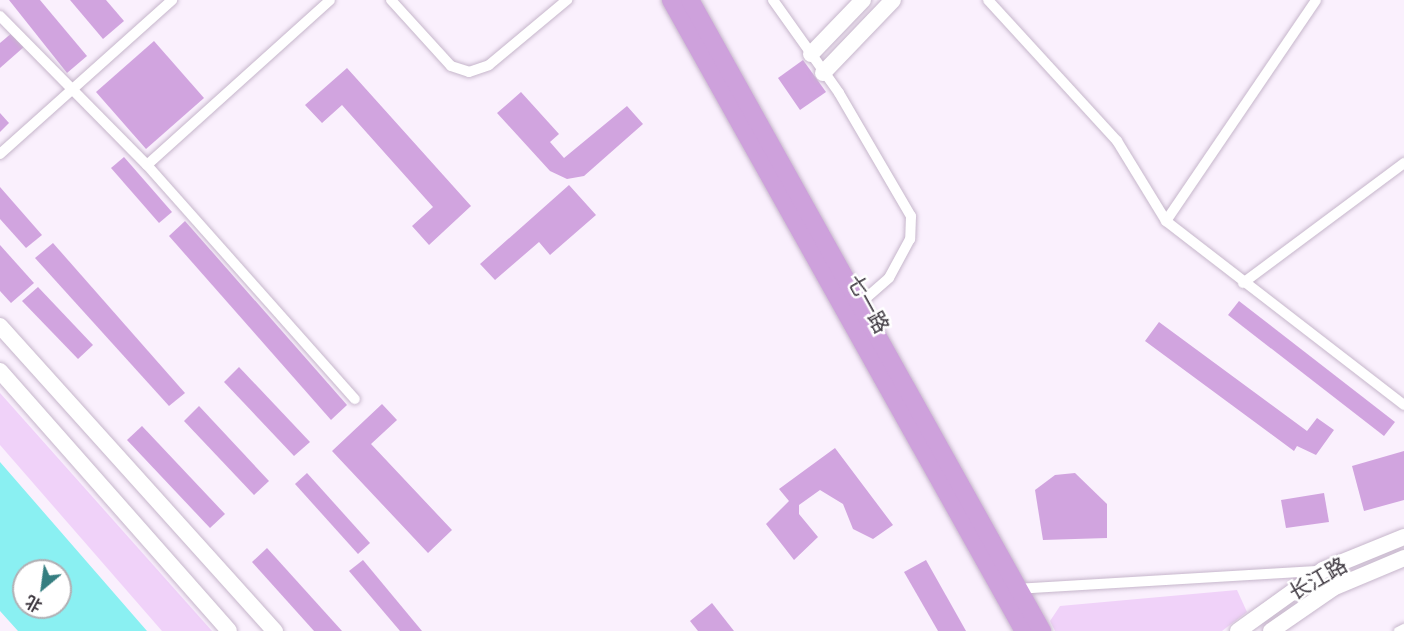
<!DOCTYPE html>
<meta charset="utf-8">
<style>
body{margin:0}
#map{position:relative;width:1404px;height:631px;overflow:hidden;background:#faf0fd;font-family:"Roboto Condensed","Noto Sans SC",sans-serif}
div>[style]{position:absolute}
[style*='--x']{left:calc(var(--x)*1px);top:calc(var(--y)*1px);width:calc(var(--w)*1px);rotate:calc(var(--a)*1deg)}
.green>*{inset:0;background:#f0d2f9}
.water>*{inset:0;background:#8af0f2}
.building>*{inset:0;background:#d1a4df}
.roads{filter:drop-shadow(0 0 2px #c6b6cb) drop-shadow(0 0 2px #c6b6cb)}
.pedestrian>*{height:8px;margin:-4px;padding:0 4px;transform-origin:4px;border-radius:4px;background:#fff}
.minor>*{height:10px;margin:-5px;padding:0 5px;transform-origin:5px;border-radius:5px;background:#fff}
.secondary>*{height:16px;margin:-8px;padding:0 8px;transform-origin:8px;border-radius:8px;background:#fff}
.primary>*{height:18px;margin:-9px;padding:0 9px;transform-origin:9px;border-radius:9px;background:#cea1dc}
span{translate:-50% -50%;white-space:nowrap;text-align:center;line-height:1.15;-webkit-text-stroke:5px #fff;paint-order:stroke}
.street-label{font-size:21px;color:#3e3840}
.north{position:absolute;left:12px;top:559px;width:60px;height:60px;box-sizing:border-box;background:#fff;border:2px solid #b2afb3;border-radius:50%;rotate:209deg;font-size:16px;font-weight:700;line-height:24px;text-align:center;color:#3e3840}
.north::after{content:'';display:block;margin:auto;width:21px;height:27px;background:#357e80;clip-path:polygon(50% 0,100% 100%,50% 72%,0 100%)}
</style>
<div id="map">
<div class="green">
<i style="clip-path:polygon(0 393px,212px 631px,162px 631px,0 445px)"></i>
<i style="clip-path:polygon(1237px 590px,1247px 612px,1222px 631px,1055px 631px,1050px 621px,1060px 606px)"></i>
</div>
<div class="water">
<i style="clip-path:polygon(evenodd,0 462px,147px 631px,18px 631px,0 611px,0 462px,24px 571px,60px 571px,60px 607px,24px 607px,24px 571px)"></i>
</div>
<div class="building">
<i style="clip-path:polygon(9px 0,40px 0,87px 56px,67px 73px)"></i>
<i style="clip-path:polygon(70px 0,106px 0,124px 21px,103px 39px)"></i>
<i style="clip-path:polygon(13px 32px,25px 46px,0 68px,0 43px)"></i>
<i style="clip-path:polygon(154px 41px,204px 98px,146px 149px,96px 92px)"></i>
<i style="clip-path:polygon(803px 60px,826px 92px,800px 110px,778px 78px)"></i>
<i style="clip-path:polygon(347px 68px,471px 206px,429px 245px,412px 226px,433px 207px,342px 105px,322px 123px,305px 105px)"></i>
<i style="clip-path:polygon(521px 92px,559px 134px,550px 142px,564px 158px,627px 106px,643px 124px,584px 176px,567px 179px,550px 171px,497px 113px)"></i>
<i style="clip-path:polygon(0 113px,9px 123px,0 132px)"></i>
<i style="clip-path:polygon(124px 157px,172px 212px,159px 223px,111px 168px)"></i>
<i style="clip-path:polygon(569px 185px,596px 215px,550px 255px,539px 242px,495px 280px,480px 264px)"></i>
<i style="clip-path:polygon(0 187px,42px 235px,26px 248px,0 219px)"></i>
<i style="clip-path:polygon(185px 221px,347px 405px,331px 420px,169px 236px)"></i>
<i style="clip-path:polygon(53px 243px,185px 393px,169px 406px,35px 258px)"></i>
<i style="clip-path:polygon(0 245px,34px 283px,11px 303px,0 291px)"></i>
<i style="clip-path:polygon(38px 287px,93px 345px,78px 359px,22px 301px)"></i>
<i style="clip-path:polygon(1239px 301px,1395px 422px,1384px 436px,1228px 315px)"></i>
<i style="clip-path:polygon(1159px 322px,1307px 431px,1317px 418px,1334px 430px,1316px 455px,1297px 446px,1294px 451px,1145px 341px)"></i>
<i style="clip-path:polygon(239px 367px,310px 442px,294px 456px,224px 382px)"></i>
<i style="clip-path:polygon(382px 404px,397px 420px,371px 444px,452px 530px,428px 553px,332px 451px)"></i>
<i style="clip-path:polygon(199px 406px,269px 481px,254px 495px,184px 421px)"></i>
<i style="clip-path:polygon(142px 426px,225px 514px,210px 528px,127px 440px)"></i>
<i style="clip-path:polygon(835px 448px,893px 525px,873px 539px,853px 529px,843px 504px,820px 490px,799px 505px,799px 514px,818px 537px,794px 560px,766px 524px,789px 501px,779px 489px)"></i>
<i style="clip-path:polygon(1404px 451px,1404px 500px,1364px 511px,1352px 466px)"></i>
<i style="clip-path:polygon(307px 473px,370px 543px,358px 554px,295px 484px)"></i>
<i style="clip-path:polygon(1075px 473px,1107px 504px,1107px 538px,1043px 540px,1035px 490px,1055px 475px)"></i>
<i style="clip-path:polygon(1324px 493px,1329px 522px,1286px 528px,1281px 500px)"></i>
<i style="clip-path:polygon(267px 548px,342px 631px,314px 631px,252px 562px)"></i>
<i style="clip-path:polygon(363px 560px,422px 631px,400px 631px,349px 571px)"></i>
<i style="clip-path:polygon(926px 560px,966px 631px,938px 631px,904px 572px)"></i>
<i style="clip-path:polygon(712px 603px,734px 631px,698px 631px,690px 621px)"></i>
</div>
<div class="roads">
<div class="pedestrian">
<i style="--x:1398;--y:631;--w:7;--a:-27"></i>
</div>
<div class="minor">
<i style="--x:391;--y:0;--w:89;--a:47.7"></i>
<i style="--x:451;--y:66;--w:19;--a:18"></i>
<i style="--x:469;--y:72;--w:21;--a:-19"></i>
<i style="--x:489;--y:65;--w:102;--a:-39.8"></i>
<i style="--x:773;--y:0;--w:114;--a:54.6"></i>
<i style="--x:839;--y:93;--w:143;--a:59.7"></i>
<i style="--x:911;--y:216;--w:23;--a:92"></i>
<i style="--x:910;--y:239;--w:44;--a:118.3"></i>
<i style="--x:889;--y:278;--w:43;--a:138.8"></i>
<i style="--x:988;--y:0;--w:191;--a:47.5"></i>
<i style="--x:1117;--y:141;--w:94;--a:58.5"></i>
<i style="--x:1166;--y:221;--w:301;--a:37.7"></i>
<i style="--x:0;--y:16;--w:209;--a:45.4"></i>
<i style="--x:147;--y:165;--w:313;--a:48.4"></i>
<i style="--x:0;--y:154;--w:231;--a:-41.8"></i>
<i style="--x:147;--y:165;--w:246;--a:-42"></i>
<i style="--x:1166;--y:221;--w:267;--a:-55.8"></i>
<i style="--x:1243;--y:283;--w:201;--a:-36.7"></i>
<i style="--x:1015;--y:589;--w:306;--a:-3.4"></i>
</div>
<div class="secondary">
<i style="--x:811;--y:54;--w:75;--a:-46.1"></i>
<i style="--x:823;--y:73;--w:101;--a:-46.2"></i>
<i style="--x:0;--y:326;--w:411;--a:48"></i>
<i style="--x:0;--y:371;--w:346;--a:48.6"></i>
<i style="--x:1238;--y:631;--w:105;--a:-35.7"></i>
<i style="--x:1323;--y:570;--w:87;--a:-22.2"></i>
<i style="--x:1271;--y:631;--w:75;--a:-34.7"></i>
<i style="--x:1333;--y:588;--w:77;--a:-22.9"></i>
</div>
<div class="primary">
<i style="--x:671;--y:0;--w:723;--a:60.78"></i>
<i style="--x:690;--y:0;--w:723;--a:60.85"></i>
</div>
</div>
<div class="street-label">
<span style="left:868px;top:304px;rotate:61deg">七一路</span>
<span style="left:1318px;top:579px;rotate:-30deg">长江路</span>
</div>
<div class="north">北</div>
</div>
